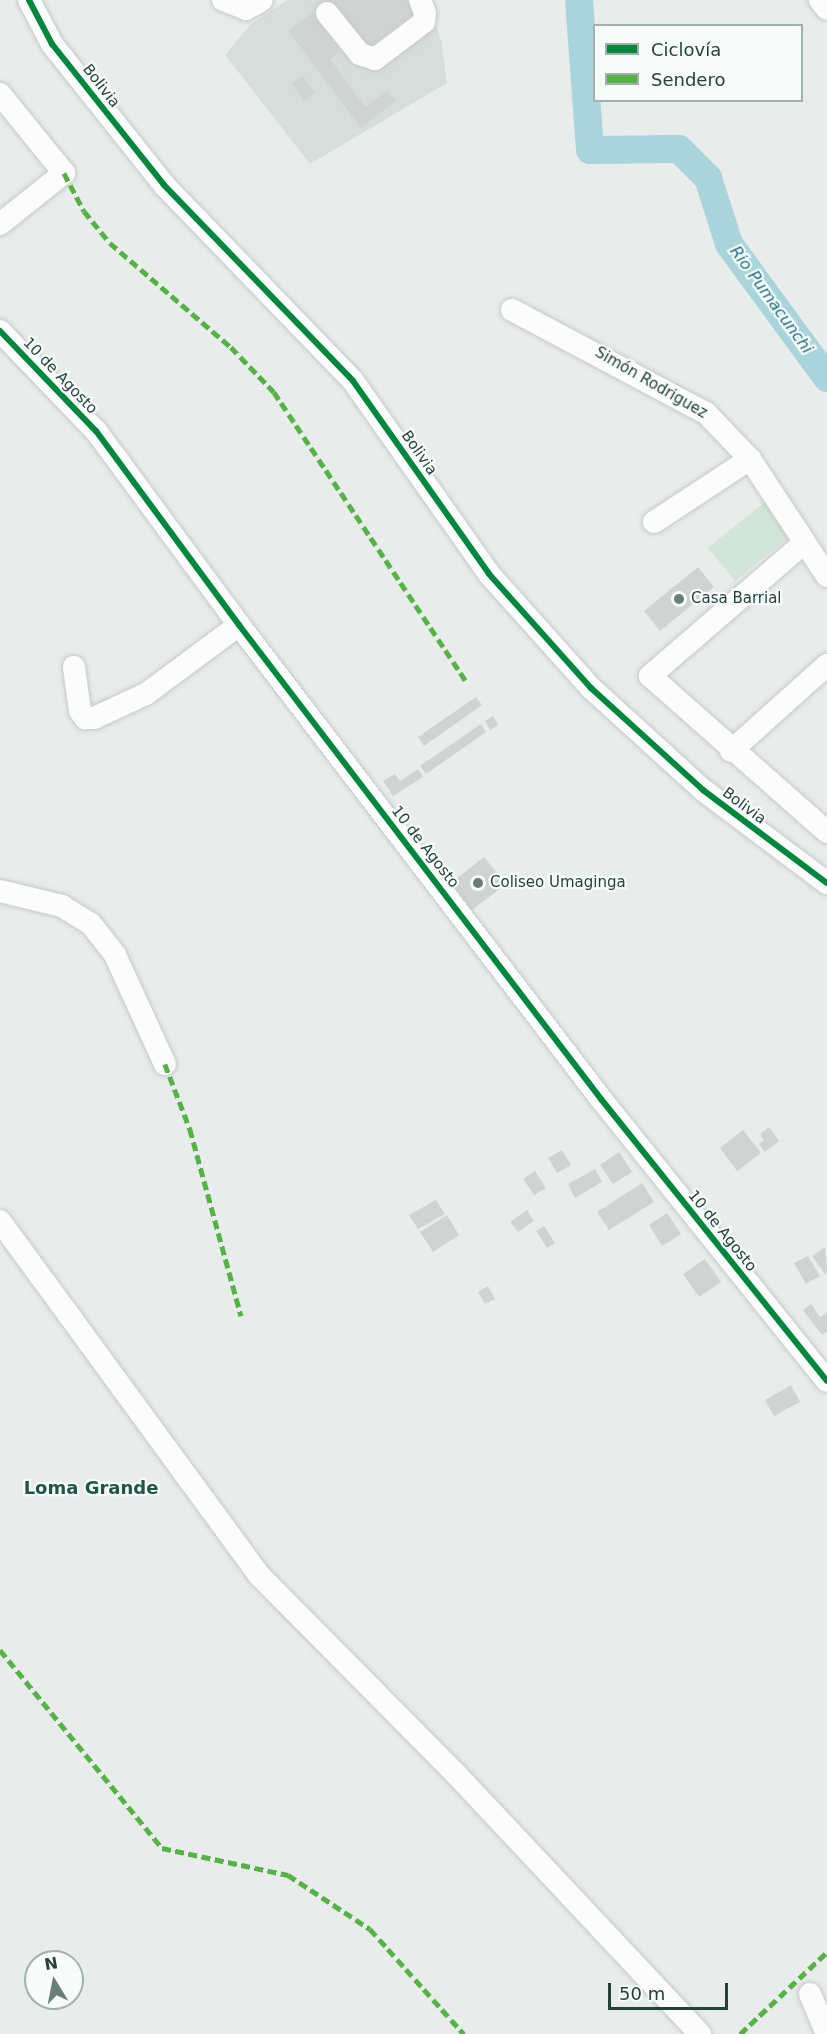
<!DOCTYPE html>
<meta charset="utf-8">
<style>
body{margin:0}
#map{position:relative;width:827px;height:2034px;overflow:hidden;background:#e8edeb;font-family:"DejaVu Sans",sans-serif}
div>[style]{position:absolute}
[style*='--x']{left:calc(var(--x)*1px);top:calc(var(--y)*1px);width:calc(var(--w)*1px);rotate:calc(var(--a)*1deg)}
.built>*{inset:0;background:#d6dedb}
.green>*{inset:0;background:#d1e6d8}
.river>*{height:28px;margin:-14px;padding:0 14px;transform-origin:14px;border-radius:14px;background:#a9d4db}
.building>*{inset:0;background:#cfd4d2}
.roads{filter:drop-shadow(0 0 2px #c5cac8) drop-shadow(0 0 2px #c5cac8)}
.minor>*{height:22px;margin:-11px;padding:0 11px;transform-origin:11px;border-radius:11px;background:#fcfcfc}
.quiet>*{height:4.5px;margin-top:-2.25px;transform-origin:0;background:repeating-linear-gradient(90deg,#55b346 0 9px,transparent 0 13.5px)}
.cycleway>*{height:6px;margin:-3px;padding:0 3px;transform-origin:3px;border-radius:3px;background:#00873e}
.dots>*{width:16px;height:16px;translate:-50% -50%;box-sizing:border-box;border:3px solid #f7fbf9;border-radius:50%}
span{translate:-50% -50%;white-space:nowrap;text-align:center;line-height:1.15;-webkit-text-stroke:4.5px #f7fbf9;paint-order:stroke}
.street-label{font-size:15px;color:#24423a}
.poi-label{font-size:15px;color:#24423a}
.left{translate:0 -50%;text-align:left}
.water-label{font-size:16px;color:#1c6f80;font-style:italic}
.quarter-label{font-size:18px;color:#1f5548;font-weight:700}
.legend{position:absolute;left:593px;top:24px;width:210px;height:78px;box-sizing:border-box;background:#f7fbf9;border:2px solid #a3b1ad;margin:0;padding:8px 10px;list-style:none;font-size:18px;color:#24423a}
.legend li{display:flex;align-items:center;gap:12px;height:30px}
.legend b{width:30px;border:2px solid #a3b1ad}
.north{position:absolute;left:24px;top:1950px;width:60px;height:60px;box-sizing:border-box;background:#f7fbf9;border:2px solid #a3b1ad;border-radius:50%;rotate:350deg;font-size:16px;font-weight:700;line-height:24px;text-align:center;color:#24423a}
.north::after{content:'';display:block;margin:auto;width:21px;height:27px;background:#697e78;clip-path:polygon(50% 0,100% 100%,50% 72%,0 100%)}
.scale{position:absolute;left:608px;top:1983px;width:120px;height:27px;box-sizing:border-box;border:3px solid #24423a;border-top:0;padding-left:8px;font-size:18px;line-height:21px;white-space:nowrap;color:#24423a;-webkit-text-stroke:4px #f7fbf9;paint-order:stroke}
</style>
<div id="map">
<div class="built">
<i style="clip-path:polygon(287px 0,427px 0,441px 40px,447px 83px,310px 164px,225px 55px,250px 25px)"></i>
</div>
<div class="green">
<i style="clip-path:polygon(766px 501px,793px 534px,735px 581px,708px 548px)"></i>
</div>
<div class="river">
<i style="--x:579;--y:0;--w:150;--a:85.8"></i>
<i style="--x:590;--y:150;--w:89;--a:-0.6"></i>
<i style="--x:679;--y:149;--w:41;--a:45"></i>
<i style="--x:708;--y:178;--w:69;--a:72.3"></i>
<i style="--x:729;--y:244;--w:166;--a:53.8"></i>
</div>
<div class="building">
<i style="clip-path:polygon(329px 0,405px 0,415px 13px,366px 49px)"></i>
<i style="clip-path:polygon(312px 13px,340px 52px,330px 59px,365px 107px,387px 91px,396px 101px,361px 128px,288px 30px)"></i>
<i style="clip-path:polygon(302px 76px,315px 93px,305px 101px,291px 84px)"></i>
<i style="clip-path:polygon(698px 567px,714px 587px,660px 631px,644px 611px)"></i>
<i style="clip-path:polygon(476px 697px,482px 705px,424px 746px,418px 737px)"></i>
<i style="clip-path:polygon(493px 716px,498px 725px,490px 730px,485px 721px)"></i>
<i style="clip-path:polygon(481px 724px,486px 732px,426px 774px,420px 766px)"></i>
<i style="clip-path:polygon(418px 769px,423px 777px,393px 796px,383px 781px,395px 774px,400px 781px)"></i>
<i style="clip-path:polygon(484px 857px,506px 884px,472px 910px,451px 883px)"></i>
<i style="clip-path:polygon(769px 1127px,779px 1141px,765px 1152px,759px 1144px,764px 1140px,760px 1134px)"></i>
<i style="clip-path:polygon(743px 1130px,761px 1153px,737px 1171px,720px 1148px)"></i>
<i style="clip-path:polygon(562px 1150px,571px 1165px,557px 1173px,548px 1158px)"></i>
<i style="clip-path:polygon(619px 1152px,632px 1172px,613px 1184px,600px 1165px)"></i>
<i style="clip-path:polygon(595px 1169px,602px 1182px,575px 1198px,568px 1184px)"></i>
<i style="clip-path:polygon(535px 1171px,546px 1188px,534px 1195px,523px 1179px)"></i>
<i style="clip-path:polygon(642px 1183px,654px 1202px,609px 1230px,597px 1212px)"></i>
<i style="clip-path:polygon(436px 1200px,445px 1214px,418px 1229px,409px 1215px)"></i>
<i style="clip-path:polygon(527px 1210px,534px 1221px,518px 1232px,510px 1222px)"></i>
<i style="clip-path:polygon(667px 1213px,681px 1234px,662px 1246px,649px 1225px)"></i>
<i style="clip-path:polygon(447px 1215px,459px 1235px,433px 1252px,420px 1232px)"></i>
<i style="clip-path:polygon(544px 1226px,555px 1243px,547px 1248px,536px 1231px)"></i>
<i style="clip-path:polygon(825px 1247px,827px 1272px,825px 1274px,812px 1256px)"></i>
<i style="clip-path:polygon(808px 1256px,820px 1276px,806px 1284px,794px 1263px)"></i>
<i style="clip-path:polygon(705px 1259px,721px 1282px,699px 1297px,683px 1274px)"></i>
<i style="clip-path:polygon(488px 1286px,495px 1299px,485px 1304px,478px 1292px)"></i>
<i style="clip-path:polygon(811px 1304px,820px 1317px,827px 1312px,827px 1332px,822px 1335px,803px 1310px)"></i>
<i style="clip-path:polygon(791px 1385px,800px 1402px,774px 1416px,765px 1400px)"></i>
</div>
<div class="roads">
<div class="minor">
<i style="--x:29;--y:0;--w:50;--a:62.4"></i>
<i style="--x:52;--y:44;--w:180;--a:51.5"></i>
<i style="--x:164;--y:185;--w:272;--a:46"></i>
<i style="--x:353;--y:381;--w:236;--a:54.8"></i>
<i style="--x:489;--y:574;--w:153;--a:48.2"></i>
<i style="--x:591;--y:688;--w:151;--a:42.3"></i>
<i style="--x:703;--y:790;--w:155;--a:36.9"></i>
<i style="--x:223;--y:0;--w:25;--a:21"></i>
<i style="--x:246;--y:9;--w:18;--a:-29"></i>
<i style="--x:820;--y:0;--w:11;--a:52"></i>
<i style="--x:327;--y:13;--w:53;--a:51.2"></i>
<i style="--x:360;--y:54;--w:16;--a:18"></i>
<i style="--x:375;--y:59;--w:61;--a:-37.1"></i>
<i style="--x:424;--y:22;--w:9;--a:-84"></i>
<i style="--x:425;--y:13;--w:14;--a:-111"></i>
<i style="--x:0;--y:94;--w:102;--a:51"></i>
<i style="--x:64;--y:173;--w:82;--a:141.4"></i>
<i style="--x:512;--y:310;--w:220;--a:28"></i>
<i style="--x:706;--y:413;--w:64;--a:46.3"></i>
<i style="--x:750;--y:459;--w:140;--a:56.7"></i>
<i style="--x:0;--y:331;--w:139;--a:46.2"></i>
<i style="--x:96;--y:431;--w:241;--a:53.6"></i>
<i style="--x:239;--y:625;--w:596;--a:52.63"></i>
<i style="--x:601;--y:1099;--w:361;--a:51.3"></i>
<i style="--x:654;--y:522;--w:115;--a:-33.3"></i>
<i style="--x:804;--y:543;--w:203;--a:139.2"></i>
<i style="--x:650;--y:676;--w:236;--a:41.4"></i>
<i style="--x:74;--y:667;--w:44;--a:82.2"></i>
<i style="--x:80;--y:711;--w:9;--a:54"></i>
<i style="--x:85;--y:718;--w:9;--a:0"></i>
<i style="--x:94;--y:718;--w:57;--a:-24.8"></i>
<i style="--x:146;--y:694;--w:116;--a:-36.6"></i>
<i style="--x:731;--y:751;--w:129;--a:-41.9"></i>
<i style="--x:0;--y:891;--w:64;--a:13.6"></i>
<i style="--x:62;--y:906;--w:34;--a:32"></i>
<i style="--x:91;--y:924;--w:39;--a:52"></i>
<i style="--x:115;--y:955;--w:120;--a:65.4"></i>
<i style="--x:0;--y:1221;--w:439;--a:53.8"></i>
<i style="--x:259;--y:1575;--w:279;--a:45.3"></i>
<i style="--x:455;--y:1773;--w:358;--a:46.8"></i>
<i style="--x:810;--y:1994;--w:43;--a:67"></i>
</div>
</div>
<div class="quiet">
<i style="--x:64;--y:173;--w:43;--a:62.2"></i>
<i style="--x:84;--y:211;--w:41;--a:50.9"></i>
<i style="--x:110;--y:243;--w:160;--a:40.7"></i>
<i style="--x:231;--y:347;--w:62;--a:46.3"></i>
<i style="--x:274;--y:392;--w:349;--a:56.4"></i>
<i style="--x:165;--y:1064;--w:70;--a:69"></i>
<i style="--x:190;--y:1129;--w:194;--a:74.7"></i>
<i style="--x:0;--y:1650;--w:256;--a:50.7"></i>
<i style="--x:162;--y:1848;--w:129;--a:12.1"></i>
<i style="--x:288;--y:1875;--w:98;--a:33.4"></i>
<i style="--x:370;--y:1929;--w:141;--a:48.2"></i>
<i style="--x:740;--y:2034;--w:120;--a:-43.3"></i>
</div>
<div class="cycleway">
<i style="--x:29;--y:0;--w:50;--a:62.4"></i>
<i style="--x:52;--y:44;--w:180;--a:51.5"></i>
<i style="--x:164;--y:185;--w:272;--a:46"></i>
<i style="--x:353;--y:381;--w:236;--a:54.8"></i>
<i style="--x:489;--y:574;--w:153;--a:48.2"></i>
<i style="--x:591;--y:688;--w:151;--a:42.3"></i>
<i style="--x:703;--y:790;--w:155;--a:36.9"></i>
<i style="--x:0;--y:331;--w:139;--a:46.2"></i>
<i style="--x:96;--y:431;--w:241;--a:53.6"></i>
<i style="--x:239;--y:625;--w:596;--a:52.63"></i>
<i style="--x:601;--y:1099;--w:361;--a:51.3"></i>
</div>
<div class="dots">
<i style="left:679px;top:599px;background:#697e78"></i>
<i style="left:478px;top:883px;background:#697e78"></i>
</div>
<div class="street-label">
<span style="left:101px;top:86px;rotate:52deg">Bolivia</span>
<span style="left:60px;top:376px;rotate:46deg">10 de Agosto</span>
<span style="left:651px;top:383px;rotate:30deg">Simón Rodriguez</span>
<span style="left:419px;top:453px;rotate:55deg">Bolivia</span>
<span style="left:744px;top:806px;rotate:37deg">Bolivia</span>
<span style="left:425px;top:847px;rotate:52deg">10 de Agosto</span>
<span style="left:722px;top:1231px;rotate:51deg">10 de Agosto</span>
</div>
<div class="poi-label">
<span class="left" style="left:691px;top:599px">Casa Barrial</span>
<span class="left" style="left:490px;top:883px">Coliseo Umaginga</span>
</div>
<div class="water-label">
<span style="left:771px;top:300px;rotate:54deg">Rio Pumacunchi</span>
</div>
<div class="quarter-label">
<span style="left:91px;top:1488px">Loma Grande</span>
</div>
<ul class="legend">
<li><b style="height:8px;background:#00873e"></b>Ciclovía</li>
<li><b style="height:8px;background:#55b346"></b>Sendero</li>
</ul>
<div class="north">N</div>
<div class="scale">50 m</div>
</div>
